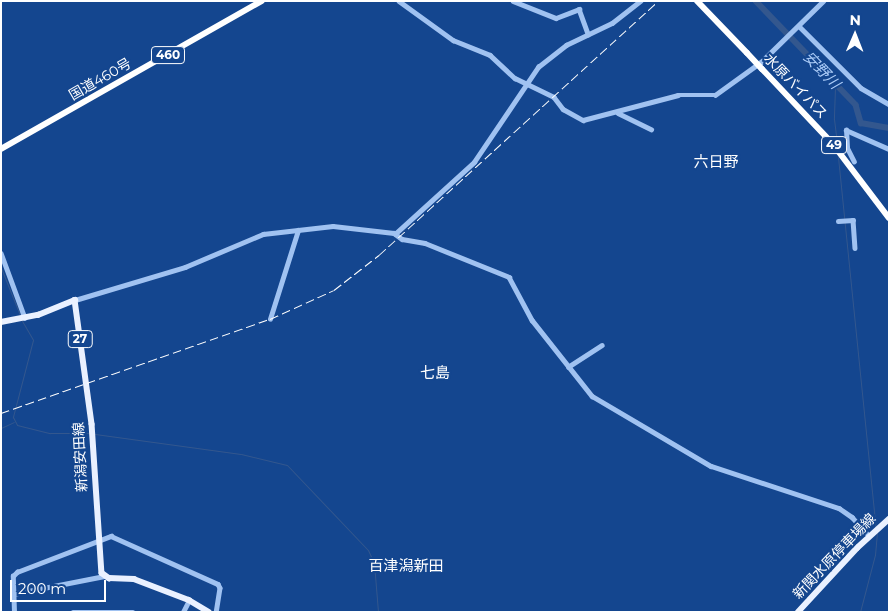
<!DOCTYPE html>
<meta charset="utf-8">
<style>
body{margin:0}
#map{position:relative;width:890px;height:613px;overflow:hidden;background:#14468f;font-family:Montserrat,"Noto Sans JP",sans-serif}
div>[style]{position:absolute}
[style*='--x']{left:calc(var(--x)*1px);top:calc(var(--y)*1px);width:calc(var(--w)*1px);rotate:calc(var(--a)*1deg)}
.stream>*{height:1px;margin:-0.5px;padding:0 0.5px;transform-origin:0.5px;border-radius:0.5px;background:#33578e}
.river>*{height:5.5px;margin:-2.75px;padding:0 2.75px;transform-origin:2.75px;border-radius:2.75px;background:#33578e}
.minor>*{height:4.5px;margin:-2.25px;padding:0 2.25px;transform-origin:2.25px;border-radius:2.25px;background:#a0c2f1}
.major>*{height:5.5px;margin:-2.75px;padding:0 2.75px;transform-origin:2.75px;border-radius:2.75px;background:#eaf1ff}
.highway>*{height:6px;margin:-3px;padding:0 3px;transform-origin:3px;border-radius:3px;background:#fff}
.rail>*{height:1px;margin-top:-0.5px;transform-origin:0;background:repeating-linear-gradient(90deg,#fff 0 9px,transparent 0 13px)}
.highway-bridge>*{height:6px;margin:-3px;padding:0 3px;transform-origin:3px;border-radius:3px;background:#fff}
span{translate:-50% -50%;white-space:nowrap;text-align:center;line-height:1.15;-webkit-text-stroke:4px #14468f;paint-order:stroke}
.shield-label span{padding:1px 4px;background:#14468f;border:1px solid;border-radius:4px;-webkit-text-stroke-width:0}
.shield-label{font-size:12px;color:#fff;font-weight:700}
.street-label{font-size:14px;color:#fff}
.water-label{font-size:15px;color:#acccf8;font-style:italic}
.neighbourhood-label{font-size:15px;color:#fff}
.frame{position:absolute;inset:0;border:2px solid #fff;pointer-events:none}
.north{position:absolute;left:830px;top:10px;width:50px;height:50px;-webkit-text-stroke:4px #14468f;paint-order:stroke;rotate:1deg;font-size:14px;font-weight:700;line-height:20px;text-align:center;color:#fff}
.north::after{content:'';display:block;margin:auto;width:18px;height:22px;background:#fff;clip-path:polygon(50% 0,100% 100%,50% 72%,0 100%)}
.scale{position:absolute;left:10px;top:580px;width:96px;height:22px;box-sizing:border-box;border:2px solid #fff;border-top:0;padding-left:6px;font-size:15px;line-height:18px;white-space:nowrap;color:#fff;-webkit-text-stroke:4px #14468f;paint-order:stroke}
</style>
<div id="map">
<div class="stream">
<i style="--x:835;--y:87;--w:32;--a:92"></i>
<i style="--x:834;--y:119;--w:26;--a:83"></i>
<i style="--x:838;--y:157;--w:373;--a:84.2"></i>
<i style="--x:1;--y:268;--w:51;--a:68"></i>
<i style="--x:21;--y:319;--w:24;--a:60"></i>
<i style="--x:33;--y:340;--w:80;--a:104.6"></i>
<i style="--x:13;--y:417;--w:9;--a:63"></i>
<i style="--x:17;--y:425;--w:34;--a:14"></i>
<i style="--x:50;--y:433;--w:41;--a:0"></i>
<i style="--x:1;--y:428;--w:14;--a:-25"></i>
<i style="--x:95;--y:434;--w:147;--a:7.8"></i>
<i style="--x:241;--y:454;--w:47;--a:13.4"></i>
<i style="--x:287;--y:465;--w:117;--a:46.4"></i>
<i style="--x:368;--y:550;--w:14;--a:65"></i>
<i style="--x:374;--y:563;--w:49;--a:85.3"></i>
<i style="--x:860;--y:612;--w:59;--a:-75.3"></i>
<i style="--x:875;--y:555;--w:23;--a:-85"></i>
</div>
<div class="river">
<i style="--x:756;--y:1;--w:144;--a:46.1"></i>
<i style="--x:856;--y:105;--w:19;--a:74"></i>
<i style="--x:861;--y:123;--w:28;--a:10"></i>
</div>
<div class="minor">
<i style="--x:399;--y:1;--w:67;--a:35.8"></i>
<i style="--x:453;--y:40;--w:40;--a:22"></i>
<i style="--x:490;--y:55;--w:34;--a:43"></i>
<i style="--x:515;--y:78;--w:43;--a:26"></i>
<i style="--x:554;--y:97;--w:15;--a:53"></i>
<i style="--x:563;--y:109;--w:23;--a:29"></i>
<i style="--x:583;--y:120;--w:98;--a:-14.7"></i>
<i style="--x:678;--y:95;--w:37;--a:0"></i>
<i style="--x:715;--y:95;--w:57;--a:-35.7"></i>
<i style="--x:761;--y:62;--w:87;--a:-44.5"></i>
<i style="--x:513;--y:1;--w:46;--a:21.6"></i>
<i style="--x:556;--y:18;--w:25;--a:-21"></i>
<i style="--x:579;--y:9;--w:27;--a:70"></i>
<i style="--x:800;--y:27;--w:86;--a:45"></i>
<i style="--x:861;--y:88;--w:32;--a:30"></i>
<i style="--x:618;--y:113;--w:37;--a:26"></i>
<i style="--x:854;--y:162;--w:16;--a:-117"></i>
<i style="--x:847;--y:148;--w:18;--a:-93"></i>
<i style="--x:846;--y:130;--w:47;--a:23.8"></i>
<i style="--x:838;--y:221;--w:15;--a:-4"></i>
<i style="--x:853;--y:220;--w:28;--a:86"></i>
<i style="--x:395;--y:234;--w:107;--a:-42.3"></i>
<i style="--x:474;--y:162;--w:115;--a:-56"></i>
<i style="--x:538;--y:67;--w:36;--a:-38"></i>
<i style="--x:566;--y:45;--w:51;--a:-25.6"></i>
<i style="--x:612;--y:23;--w:36;--a:-38"></i>
<i style="--x:1;--y:253;--w:69;--a:69.7"></i>
<i style="--x:75;--y:300;--w:115;--a:-16.7"></i>
<i style="--x:185;--y:267;--w:85;--a:-22.9"></i>
<i style="--x:263;--y:234;--w:70;--a:-6.5"></i>
<i style="--x:333;--y:226;--w:61;--a:6.5"></i>
<i style="--x:394;--y:233;--w:10;--a:37"></i>
<i style="--x:402;--y:239;--w:23;--a:10"></i>
<i style="--x:425;--y:243;--w:91;--a:22"></i>
<i style="--x:509;--y:277;--w:49;--a:61.9"></i>
<i style="--x:532;--y:320;--w:97;--a:51.7"></i>
<i style="--x:592;--y:396;--w:138;--a:30.5"></i>
<i style="--x:711;--y:466;--w:135;--a:18.2"></i>
<i style="--x:839;--y:508;--w:16;--a:35"></i>
<i style="--x:852;--y:517;--w:25;--a:48"></i>
<i style="--x:270;--y:319;--w:93;--a:-72.5"></i>
<i style="--x:568;--y:367;--w:40;--a:-32.9"></i>
<i style="--x:13;--y:594;--w:94;--a:-11.1"></i>
<i style="--x:14;--y:612;--w:36;--a:-92"></i>
<i style="--x:13;--y:576;--w:6;--a:-45"></i>
<i style="--x:17;--y:572;--w:101;--a:-21"></i>
<i style="--x:111;--y:536;--w:117;--a:24.2"></i>
<i style="--x:218;--y:584;--w:4;--a:63"></i>
<i style="--x:220;--y:588;--w:24;--a:99"></i>
<i style="--x:73;--y:612;--w:60;--a:0"></i>
<i style="--x:183;--y:612;--w:13;--a:-63"></i>
</div>
<div class="major">
<i style="--x:1;--y:322;--w:38;--a:-11"></i>
<i style="--x:38;--y:315;--w:40;--a:-22"></i>
<i style="--x:75;--y:300;--w:125;--a:82.2"></i>
<i style="--x:92;--y:424;--w:149;--a:86.2"></i>
<i style="--x:102;--y:573;--w:9;--a:36"></i>
<i style="--x:109;--y:578;--w:25;--a:2"></i>
<i style="--x:134;--y:579;--w:59;--a:20.9"></i>
<i style="--x:189;--y:600;--w:23;--a:31"></i>
<i style="--x:798;--y:612;--w:87;--a:-47.3"></i>
<i style="--x:857;--y:548;--w:43;--a:-42.2"></i>
</div>
<div class="highway">
<i style="--x:697;--y:1;--w:72;--a:46.1"></i>
<i style="--x:762;--y:69;--w:102;--a:46.6"></i>
<i style="--x:832;--y:143;--w:94;--a:52.8"></i>
<i style="--x:1;--y:149;--w:300;--a:-29.6"></i>
</div>
<div class="rail">
<i style="--x:1;--y:413;--w:285;--a:-19.3"></i>
<i style="--x:270;--y:319;--w:70;--a:-24.4"></i>
<i style="--x:334;--y:290;--w:57;--a:-37.9"></i>
<i style="--x:379;--y:255;--w:377;--a:-42.3"></i>
</div>
<div class="highway-bridge">
<i style="--x:747;--y:53;--w:22;--a:47"></i>
</div>
<div class="shield-label">
<span style="left:168px;top:55px">460</span>
<span style="left:834px;top:145px">49</span>
<span style="left:80px;top:339px">27</span>
</div>
<div class="street-label">
<span style="left:100px;top:79px;rotate:-30deg">国道460号</span>
<span style="left:796px;top:86px;rotate:46deg">水原バイパス</span>
<span style="left:80px;top:457px;rotate:-93deg">新潟安田線</span>
<span style="left:834px;top:556px;rotate:-46deg">新関水原停車場線</span>
</div>
<div class="water-label">
<span style="left:822px;top:70px;rotate:46deg">安野川</span>
</div>
<div class="neighbourhood-label">
<span style="left:716px;top:162px">六日野</span>
<span style="left:435px;top:373px">七島</span>
<span style="left:406px;top:566px">百津潟新田</span>
</div>
<div class="frame"></div>
<div class="north">N</div>
<div class="scale">200 m</div>
</div>
